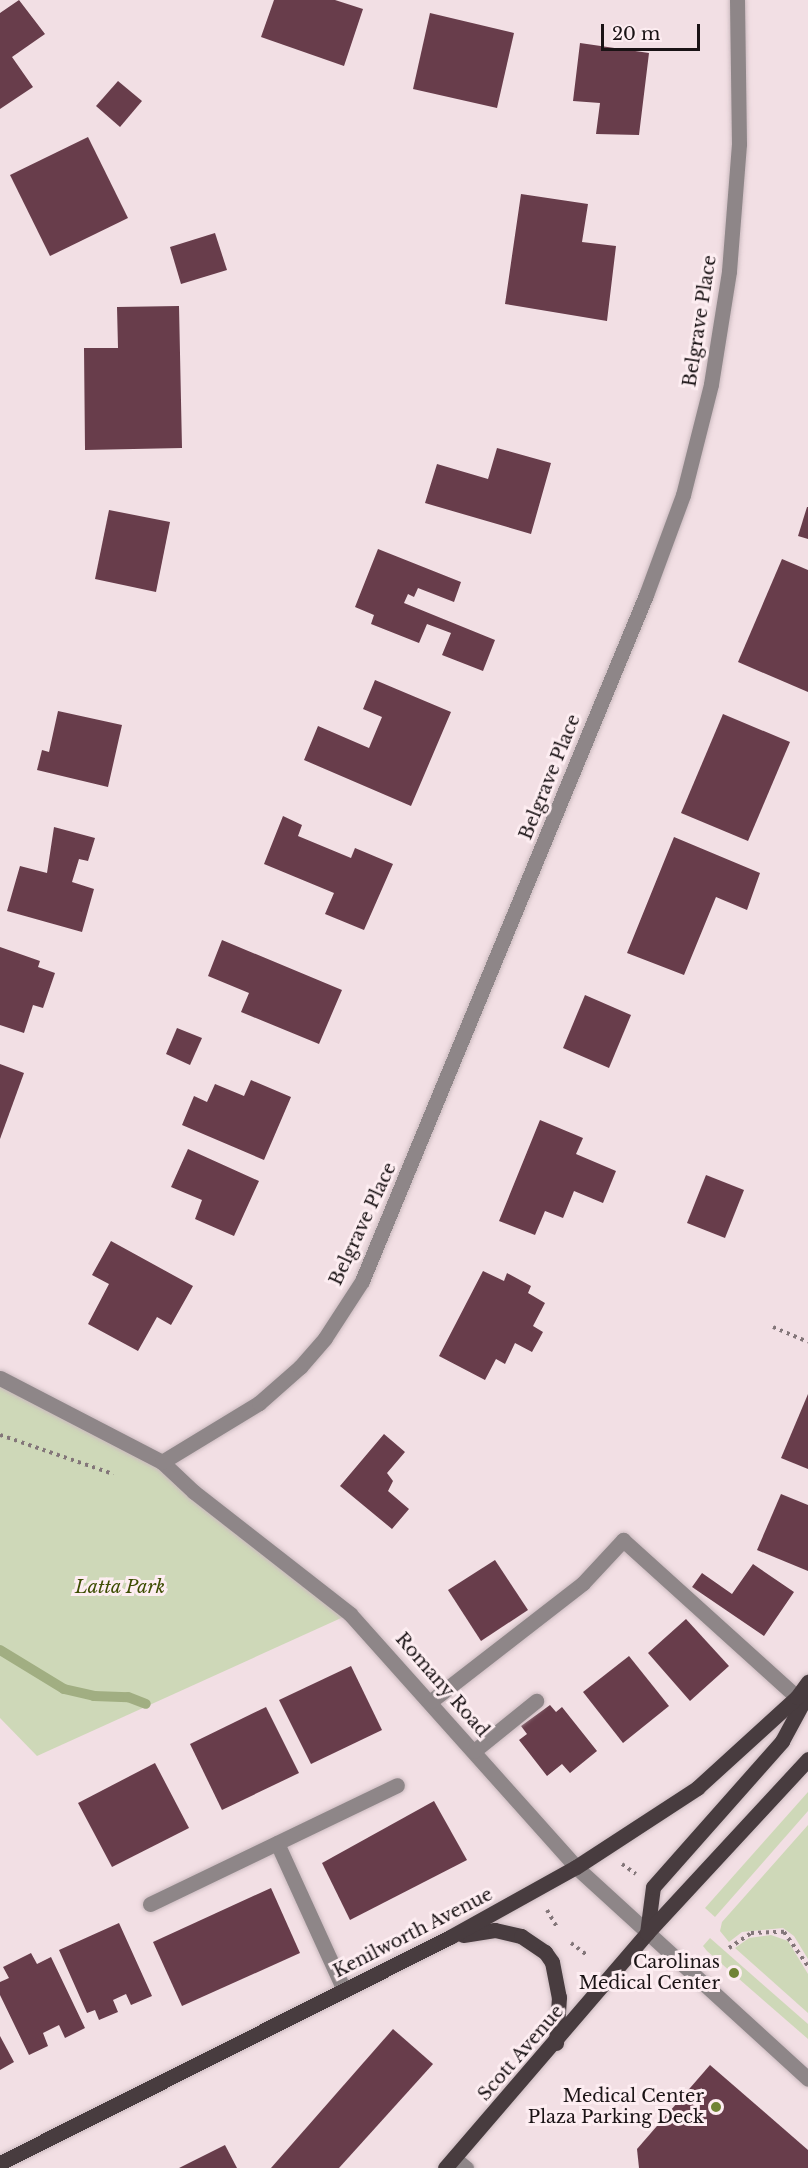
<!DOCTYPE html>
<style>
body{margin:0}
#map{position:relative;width:808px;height:2168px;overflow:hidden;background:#f2dfe4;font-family:"Libre Baskerville",serif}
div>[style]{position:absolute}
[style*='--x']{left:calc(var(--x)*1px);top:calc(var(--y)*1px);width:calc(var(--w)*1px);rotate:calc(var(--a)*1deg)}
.green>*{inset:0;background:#ced8b8}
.stream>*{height:10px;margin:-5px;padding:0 5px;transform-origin:5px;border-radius:5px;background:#a1ae82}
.building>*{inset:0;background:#683d4b}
.path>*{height:4px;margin-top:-2px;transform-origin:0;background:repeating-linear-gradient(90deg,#837679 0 3px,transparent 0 7.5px)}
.roads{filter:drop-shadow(0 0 2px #cbbabf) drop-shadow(0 0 2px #cbbabf)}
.minor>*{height:15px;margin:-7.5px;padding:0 7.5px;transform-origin:7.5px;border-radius:7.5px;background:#8e8688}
.major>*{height:15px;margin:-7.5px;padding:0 7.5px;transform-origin:7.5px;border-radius:7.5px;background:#483c3f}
.dots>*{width:16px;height:16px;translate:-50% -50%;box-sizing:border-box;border:3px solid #fdedf1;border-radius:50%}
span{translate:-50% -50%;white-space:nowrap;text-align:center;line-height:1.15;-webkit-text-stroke:6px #fdedf1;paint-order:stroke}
.street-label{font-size:18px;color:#1a1315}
.park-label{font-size:18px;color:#3d4d02;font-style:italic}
.poi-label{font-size:18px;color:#1a1315}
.right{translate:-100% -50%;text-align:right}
.scale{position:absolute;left:601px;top:24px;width:99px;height:27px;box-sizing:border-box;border:3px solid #1a1315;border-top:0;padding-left:8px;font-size:18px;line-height:21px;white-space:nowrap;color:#1a1315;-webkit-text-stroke:4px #fdedf1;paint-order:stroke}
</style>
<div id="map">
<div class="green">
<i style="clip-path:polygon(0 1378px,162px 1462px,350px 1614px,37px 1756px,0 1718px)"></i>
<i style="clip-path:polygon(808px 1792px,808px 1811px,715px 1917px,705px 1908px)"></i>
<i style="clip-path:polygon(808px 1825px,808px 1959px,794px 1936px,783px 1928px,742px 1932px,729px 1942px,720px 1931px,722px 1922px)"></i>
<i style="clip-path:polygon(771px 1935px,788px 1941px,808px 1974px,808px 2013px,735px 1948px,749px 1938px)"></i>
<i style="clip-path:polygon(710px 1938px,808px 2024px,808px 2039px,707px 1951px,703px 1946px)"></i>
</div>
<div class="stream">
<i style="--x:0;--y:1650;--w:75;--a:31.4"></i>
<i style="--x:64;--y:1689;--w:31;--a:13"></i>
<i style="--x:94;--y:1696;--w:34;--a:2"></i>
<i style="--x:128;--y:1697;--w:19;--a:21"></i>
</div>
<div class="building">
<i style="clip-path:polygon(19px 0,45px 34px,12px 57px,33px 87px,0 109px,0 13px)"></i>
<i style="clip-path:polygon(274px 0,335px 0,363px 9px,344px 66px,261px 37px)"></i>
<i style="clip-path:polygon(430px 13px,514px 33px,497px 108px,413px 89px)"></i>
<i style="clip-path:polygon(580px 43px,649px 53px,639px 135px,596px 134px,600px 103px,573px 101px)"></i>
<i style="clip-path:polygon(118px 81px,142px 101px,120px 127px,96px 106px)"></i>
<i style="clip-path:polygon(88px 137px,128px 218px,50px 256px,10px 175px)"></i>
<i style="clip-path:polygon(521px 194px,588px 204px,582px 242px,616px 246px,607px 321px,505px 304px)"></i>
<i style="clip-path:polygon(215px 233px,227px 270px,181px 284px,170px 247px)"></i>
<i style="clip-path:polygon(179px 306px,182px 448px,85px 450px,84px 348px,118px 348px,117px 307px)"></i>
<i style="clip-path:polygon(497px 448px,551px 463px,531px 534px,425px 503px,437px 464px,488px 479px)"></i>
<i style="clip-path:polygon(807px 507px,808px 507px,808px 539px,798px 536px)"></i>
<i style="clip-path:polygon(109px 510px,170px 522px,156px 592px,95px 579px)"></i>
<i style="clip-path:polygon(378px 549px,461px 582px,454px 602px,418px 588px,414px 597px,408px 594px,404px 603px,495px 640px,483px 671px,442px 655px,451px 633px,427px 624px,419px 643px,371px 624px,374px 615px,355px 607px)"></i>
<i style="clip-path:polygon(782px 559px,808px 570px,808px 692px,738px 662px)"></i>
<i style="clip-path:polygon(375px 680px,451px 712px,411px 806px,304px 760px,318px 726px,369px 748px,382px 717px,363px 709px)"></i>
<i style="clip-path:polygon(58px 711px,122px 725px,108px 787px,37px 770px,42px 750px,49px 752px)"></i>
<i style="clip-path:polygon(723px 714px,790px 742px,748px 841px,681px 813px)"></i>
<i style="clip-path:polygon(283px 816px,302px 825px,298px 836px,351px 858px,355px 848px,393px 864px,364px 930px,325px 914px,334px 893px,264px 864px)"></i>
<i style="clip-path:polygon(54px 827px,95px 838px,88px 861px,79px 859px,72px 882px,94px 889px,82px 932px,7px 911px,20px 866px,47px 873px)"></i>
<i style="clip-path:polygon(674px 837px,760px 873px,747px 910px,716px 897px,684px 975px,627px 953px)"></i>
<i style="clip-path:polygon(222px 940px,342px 990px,319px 1044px,241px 1012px,249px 993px,208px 976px)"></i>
<i style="clip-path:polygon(0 947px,40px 961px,38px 967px,55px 973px,43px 1008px,33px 1005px,24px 1033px,0 1025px)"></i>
<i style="clip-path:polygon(585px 995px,631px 1015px,609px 1068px,563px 1048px)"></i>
<i style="clip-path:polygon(177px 1028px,202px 1038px,190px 1065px,166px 1054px)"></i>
<i style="clip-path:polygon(0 1064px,24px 1073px,0 1139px)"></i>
<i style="clip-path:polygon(251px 1080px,291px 1097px,264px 1160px,182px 1125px,194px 1096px,207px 1102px,215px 1084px,244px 1096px)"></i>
<i style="clip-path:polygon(540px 1120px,583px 1138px,576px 1154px,616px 1171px,603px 1203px,574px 1191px,563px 1218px,545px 1211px,535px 1235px,499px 1221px)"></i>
<i style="clip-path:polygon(188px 1149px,259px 1181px,234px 1236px,195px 1219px,202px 1200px,171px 1187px)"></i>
<i style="clip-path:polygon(706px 1175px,744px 1190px,725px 1238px,687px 1223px)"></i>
<i style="clip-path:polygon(111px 1241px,193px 1286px,171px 1325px,157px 1317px,138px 1351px,88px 1324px,109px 1284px,92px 1275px)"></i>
<i style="clip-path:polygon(483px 1271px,504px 1281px,507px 1273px,531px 1286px,528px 1293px,545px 1303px,533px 1326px,543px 1332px,532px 1352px,515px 1343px,505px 1364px,496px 1359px,485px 1380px,439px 1356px)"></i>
<i style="clip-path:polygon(808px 1394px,808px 1469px,781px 1458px)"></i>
<i style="clip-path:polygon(384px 1434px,405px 1452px,387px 1473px,393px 1481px,388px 1491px,409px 1509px,392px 1529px,340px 1486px)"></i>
<i style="clip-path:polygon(781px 1494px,808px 1505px,808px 1571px,757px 1550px)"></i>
<i style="clip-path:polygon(495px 1560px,528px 1610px,481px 1641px,448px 1590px)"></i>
<i style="clip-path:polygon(753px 1564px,794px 1592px,764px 1636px,692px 1587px,702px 1573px,732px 1594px)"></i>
<i style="clip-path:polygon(686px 1619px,729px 1666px,690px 1701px,648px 1653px)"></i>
<i style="clip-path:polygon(629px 1656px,669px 1706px,623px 1743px,583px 1692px)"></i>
<i style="clip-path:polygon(351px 1666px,382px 1730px,311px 1764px,279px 1700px)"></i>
<i style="clip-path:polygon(550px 1705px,556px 1712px,562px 1707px,597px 1751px,570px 1773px,562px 1764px,547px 1776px,519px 1740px,527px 1734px,521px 1726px)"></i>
<i style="clip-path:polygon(266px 1707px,299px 1773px,222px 1810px,190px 1744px)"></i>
<i style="clip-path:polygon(155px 1763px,189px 1828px,112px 1867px,78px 1803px)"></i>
<i style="clip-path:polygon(434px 1801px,467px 1860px,350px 1920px,322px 1863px)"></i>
<i style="clip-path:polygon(271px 1888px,300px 1953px,182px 2006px,153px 1942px)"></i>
<i style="clip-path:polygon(119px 1923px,152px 1996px,131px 2005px,126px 1994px,113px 2000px,118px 2012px,99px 2020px,95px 2010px,87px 2013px,59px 1950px)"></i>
<i style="clip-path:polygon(31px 1953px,37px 1964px,51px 1957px,85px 2028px,65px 2038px,59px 2025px,43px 2033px,48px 2046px,29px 2055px,0 1995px,0 1982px,9px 1978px,3px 1967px)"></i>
<i style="clip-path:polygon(393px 2029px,433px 2064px,339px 2168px,271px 2168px)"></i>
<i style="clip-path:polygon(0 2036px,14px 2062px,0 2070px)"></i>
<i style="clip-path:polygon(710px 2065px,808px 2150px,808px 2168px,639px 2168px,637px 2149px)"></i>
<i style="clip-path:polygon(225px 2145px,237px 2168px,179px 2168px)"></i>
</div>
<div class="path">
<i style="--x:773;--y:1327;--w:38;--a:23"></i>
<i style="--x:0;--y:1435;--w:120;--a:19"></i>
<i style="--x:622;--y:1864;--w:17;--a:36"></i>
<i style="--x:547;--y:1910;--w:22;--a:60"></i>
<i style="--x:571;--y:1943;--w:20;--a:37"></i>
<i style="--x:729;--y:1948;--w:27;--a:-34"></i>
<i style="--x:751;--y:1933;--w:33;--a:-2"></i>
<i style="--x:784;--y:1932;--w:42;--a:54.8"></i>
</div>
<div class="roads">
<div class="minor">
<i style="--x:0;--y:1378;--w:182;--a:27.4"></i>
<i style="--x:162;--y:1462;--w:44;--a:43.2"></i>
<i style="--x:194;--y:1492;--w:198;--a:38"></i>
<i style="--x:350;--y:1614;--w:339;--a:48.2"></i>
<i style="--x:576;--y:1867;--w:314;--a:42.4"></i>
<i style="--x:162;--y:1462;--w:114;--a:-31.3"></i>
<i style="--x:259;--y:1403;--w:55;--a:-41.3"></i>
<i style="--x:300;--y:1367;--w:38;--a:-49"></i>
<i style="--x:325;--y:1338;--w:68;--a:-57"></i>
<i style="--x:362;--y:1281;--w:742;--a:-67.51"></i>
<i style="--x:646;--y:595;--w:107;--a:-69.7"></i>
<i style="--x:683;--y:495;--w:114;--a:-75.8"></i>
<i style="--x:711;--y:384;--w:114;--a:-80.9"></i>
<i style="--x:729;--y:271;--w:127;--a:-85.5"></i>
<i style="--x:739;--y:144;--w:144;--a:-90.8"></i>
<i style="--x:431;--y:1701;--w:192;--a:-37.8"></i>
<i style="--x:583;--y:1583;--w:59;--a:-47.1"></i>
<i style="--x:623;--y:1540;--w:234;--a:42.1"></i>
<i style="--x:474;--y:1751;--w:80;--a:-38.9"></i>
<i style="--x:277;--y:1843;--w:162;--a:65.5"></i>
<i style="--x:150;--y:1904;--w:274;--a:-25.7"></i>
<i style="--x:454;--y:2158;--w:16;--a:40"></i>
</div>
<div class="major">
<i style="--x:647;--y:1933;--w:46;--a:-82.6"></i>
<i style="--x:653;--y:1887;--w:195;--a:-48.5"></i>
<i style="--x:782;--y:1741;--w:55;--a:-61.6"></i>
<i style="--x:463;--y:1935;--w:32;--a:-9"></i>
<i style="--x:495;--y:1930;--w:27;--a:13"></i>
<i style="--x:521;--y:1936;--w:29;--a:34"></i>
<i style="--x:545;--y:1952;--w:12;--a:55"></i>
<i style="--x:552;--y:1962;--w:36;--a:79"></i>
<i style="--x:559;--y:1997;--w:46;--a:93.7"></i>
<i style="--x:0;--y:2163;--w:504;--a:-26.67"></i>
<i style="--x:450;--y:1937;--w:144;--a:-29.1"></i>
<i style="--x:576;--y:1867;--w:145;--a:-33.1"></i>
<i style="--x:697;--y:1788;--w:135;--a:-42.3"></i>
<i style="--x:797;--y:1697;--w:19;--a:-54"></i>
<i style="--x:445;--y:2168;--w:310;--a:-49.3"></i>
<i style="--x:647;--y:1933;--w:237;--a:-47.2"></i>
</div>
</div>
<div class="dots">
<i style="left:734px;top:1973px;background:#708435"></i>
<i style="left:716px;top:2107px;background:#708435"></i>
</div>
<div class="street-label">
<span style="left:700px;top:321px;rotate:-81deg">Belgrave Place</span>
<span style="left:550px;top:777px;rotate:-68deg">Belgrave Place</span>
<span style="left:363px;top:1224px;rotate:-65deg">Belgrave Place</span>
<span style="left:442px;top:1685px;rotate:49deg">Romany Road</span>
<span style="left:413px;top:1933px;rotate:-27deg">Kenilworth Avenue</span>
<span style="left:521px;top:2053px;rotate:-49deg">Scott Avenue</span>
</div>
<div class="park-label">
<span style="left:120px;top:1587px">Latta Park</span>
</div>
<div class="poi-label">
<span class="right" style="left:720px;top:1973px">Carolinas<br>Medical Center</span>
<span class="right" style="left:704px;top:2107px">Medical Center<br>Plaza Parking Deck</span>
</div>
<div class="scale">20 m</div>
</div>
